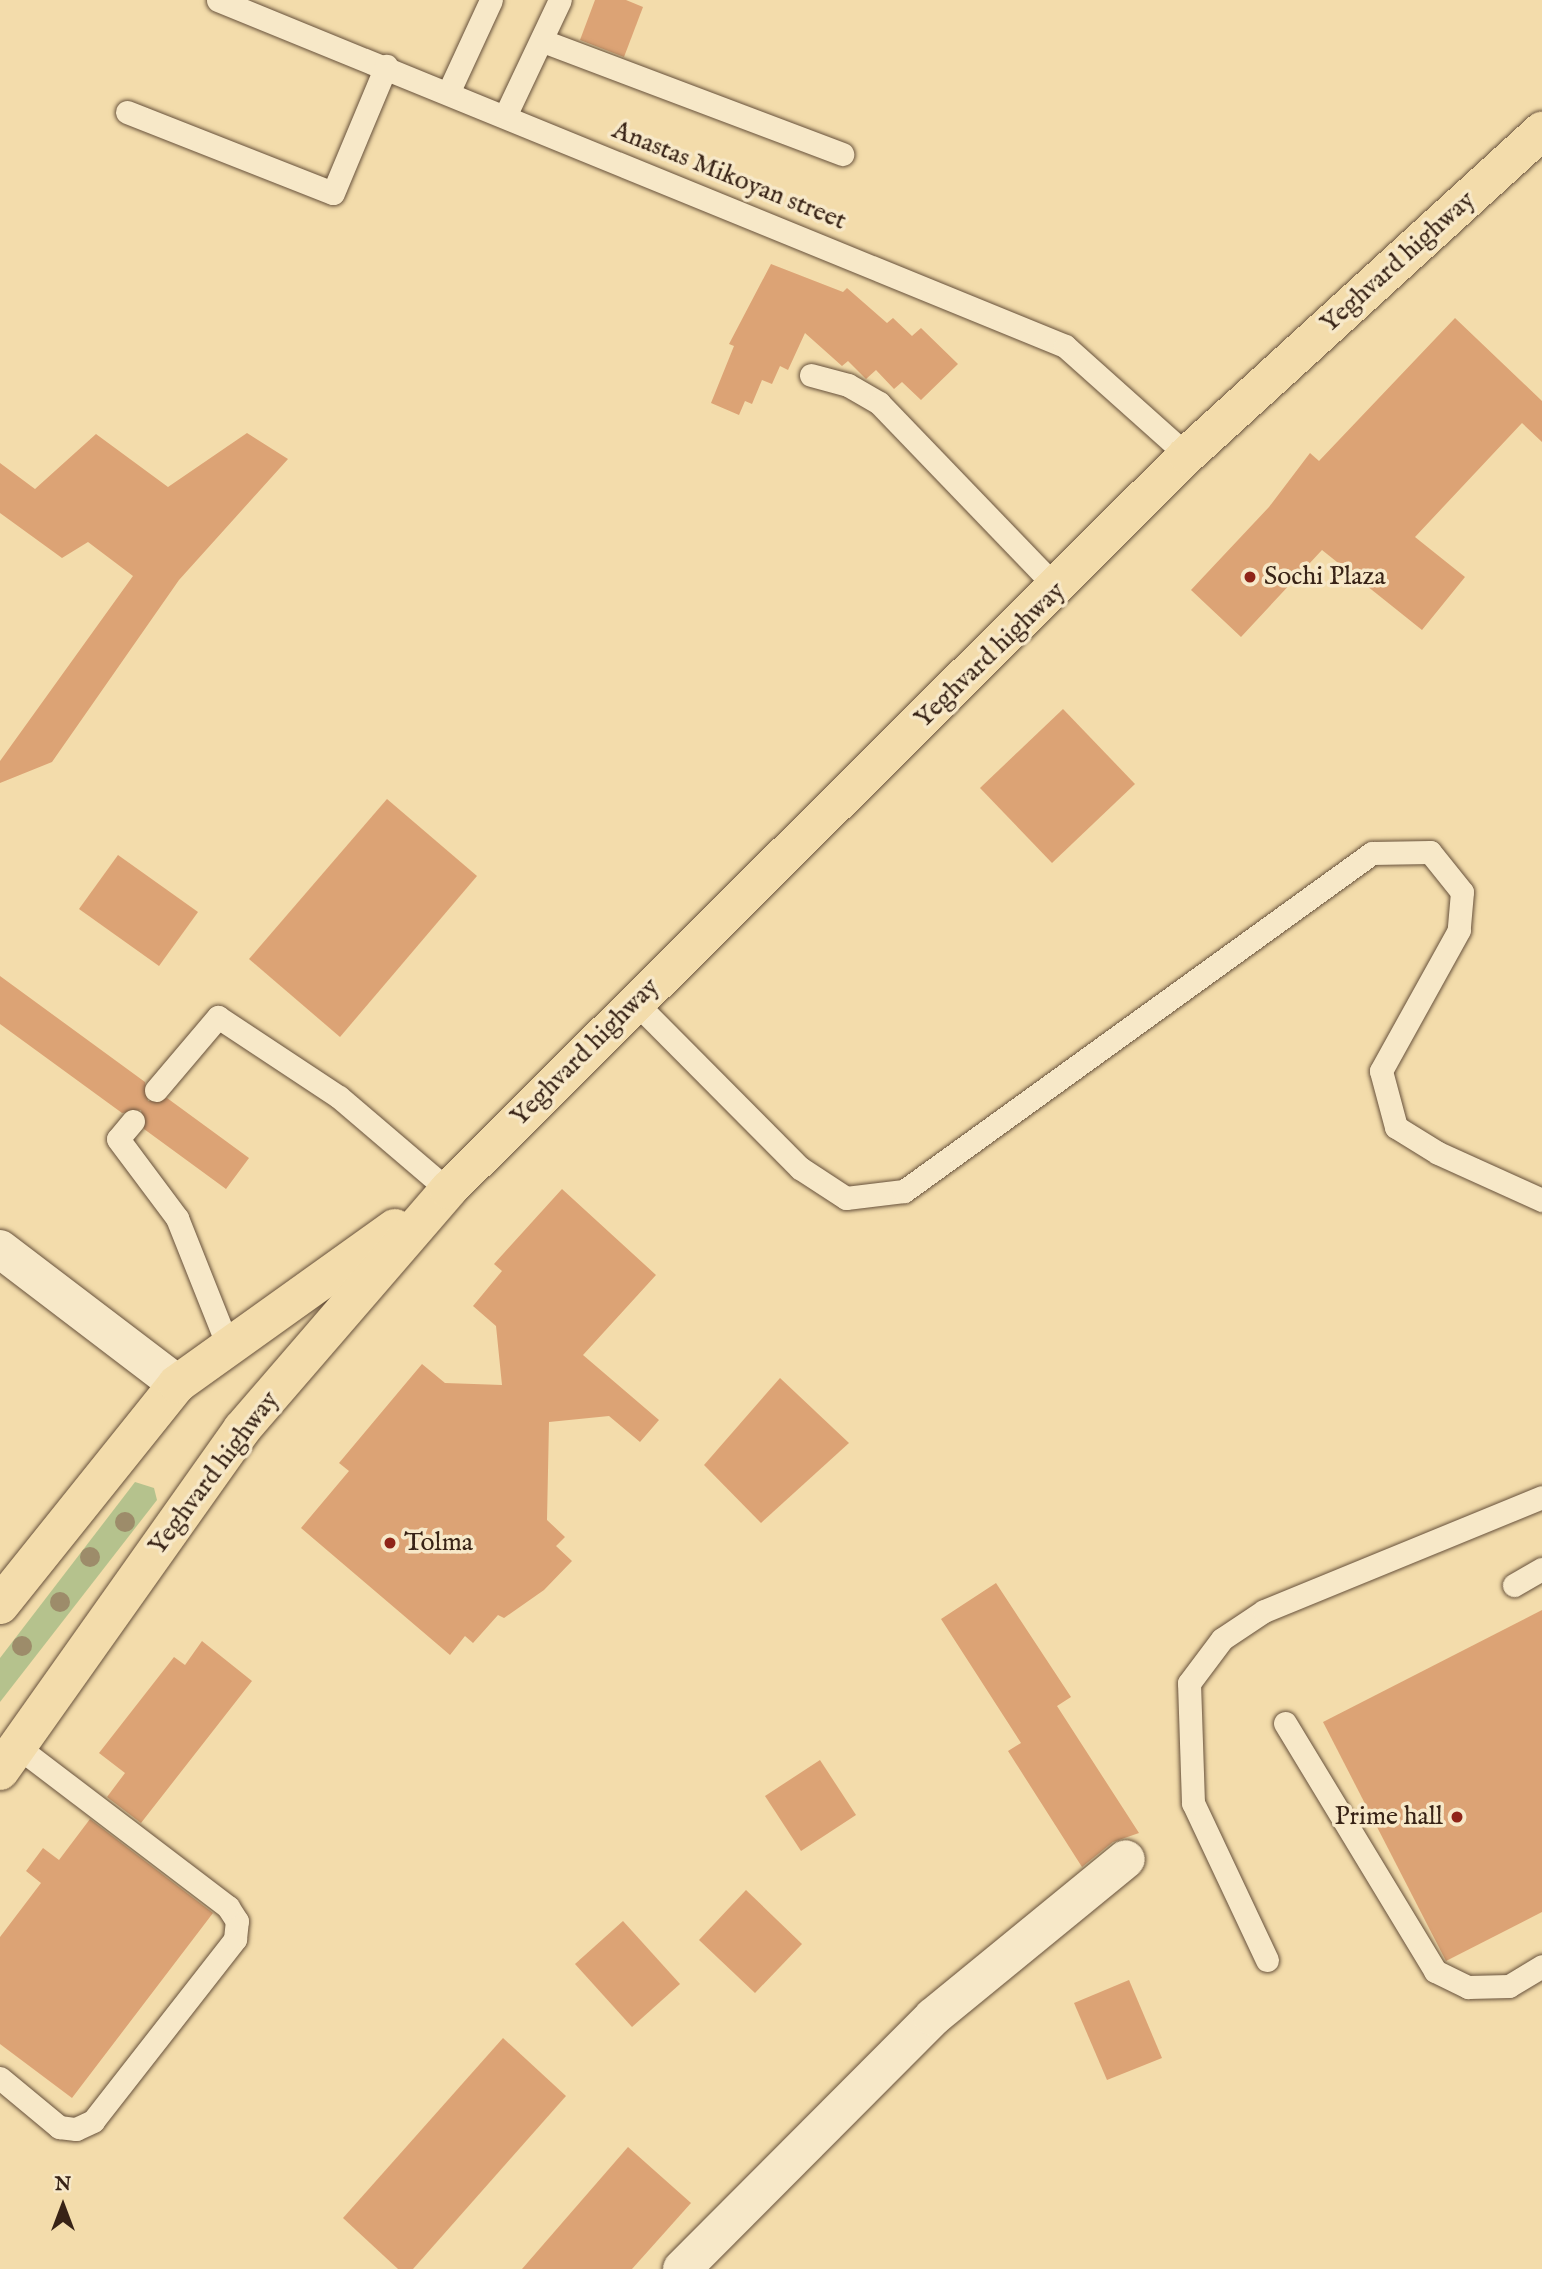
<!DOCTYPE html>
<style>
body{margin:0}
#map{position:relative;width:1542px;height:2269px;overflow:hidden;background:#f3dcab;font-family:"IM FELL English",serif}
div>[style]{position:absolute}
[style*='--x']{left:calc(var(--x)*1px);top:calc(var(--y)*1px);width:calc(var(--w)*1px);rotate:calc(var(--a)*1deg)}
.green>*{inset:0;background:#b5c28d}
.building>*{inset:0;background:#dca375}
.roads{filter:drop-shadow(0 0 2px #67513b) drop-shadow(0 0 2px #67513b)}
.lane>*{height:23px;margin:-11.5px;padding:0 11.5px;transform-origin:11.5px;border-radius:11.5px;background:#f7e8c8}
.street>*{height:38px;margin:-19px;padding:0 19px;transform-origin:19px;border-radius:19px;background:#f7e8c8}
.secondary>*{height:38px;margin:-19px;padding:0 19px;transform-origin:19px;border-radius:19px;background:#f7e8c8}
.primary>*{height:38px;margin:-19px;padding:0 19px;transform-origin:19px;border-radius:19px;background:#f3dcab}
.trees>*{width:20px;height:20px;margin:-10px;border-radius:50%;background:#9d8c6a}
.dots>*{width:19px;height:19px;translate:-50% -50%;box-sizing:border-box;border:4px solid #f7e8c8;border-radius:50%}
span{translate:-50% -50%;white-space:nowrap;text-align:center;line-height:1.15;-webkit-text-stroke:7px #f7e8c8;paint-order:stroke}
.street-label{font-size:26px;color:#382316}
.poi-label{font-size:26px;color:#382316}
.left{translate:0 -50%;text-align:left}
.right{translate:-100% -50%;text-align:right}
.north{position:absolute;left:28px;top:2171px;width:70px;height:70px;-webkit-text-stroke:5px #f7e8c8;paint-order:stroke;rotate:0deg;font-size:19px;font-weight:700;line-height:28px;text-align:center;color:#382316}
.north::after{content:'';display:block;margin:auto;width:24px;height:32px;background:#382316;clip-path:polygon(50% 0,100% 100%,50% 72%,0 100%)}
</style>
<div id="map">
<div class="green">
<i style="clip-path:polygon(135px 1482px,154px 1488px,157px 1500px,0 1702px,0 1658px)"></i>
</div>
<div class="building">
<i style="clip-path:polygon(595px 0,626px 0,643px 7px,624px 57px,580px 40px)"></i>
<i style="clip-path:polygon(771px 264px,843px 292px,847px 288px,887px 323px,893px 318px,912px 336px,921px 328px,958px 364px,921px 400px,902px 382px,894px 389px,876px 370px,866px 379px,848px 361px,842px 366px,805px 333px,788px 370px,780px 366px,772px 384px,762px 380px,752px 404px,745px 401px,739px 415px,711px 403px,734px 346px,729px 344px)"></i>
<i style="clip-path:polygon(1455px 318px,1542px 401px,1542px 442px,1522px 423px,1415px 537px,1465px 577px,1422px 630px,1322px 550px,1241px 637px,1191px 590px,1269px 507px,1310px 453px,1319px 461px)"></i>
<i style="clip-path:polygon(247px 433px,288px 459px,179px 580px,52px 762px,0 783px,0 761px,133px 576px,88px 542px,62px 558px,0 513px,0 463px,35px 489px,96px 434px,168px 487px)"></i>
<i style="clip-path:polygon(1063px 709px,1135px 784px,1052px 863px,980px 788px)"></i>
<i style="clip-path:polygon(387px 799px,477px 876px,340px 1037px,249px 959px)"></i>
<i style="clip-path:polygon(118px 855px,198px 912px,159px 966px,79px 909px)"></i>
<i style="clip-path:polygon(0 976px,145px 1082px,148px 1101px,167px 1098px,249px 1158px,226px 1189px,144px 1129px,141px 1110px,122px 1113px,0 1024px)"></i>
<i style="clip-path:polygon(562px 1189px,656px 1275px,583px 1355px,659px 1420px,640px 1442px,609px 1416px,549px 1422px,547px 1520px,565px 1537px,556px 1546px,572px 1561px,544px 1590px,504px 1618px,498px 1615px,473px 1643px,465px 1636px,450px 1655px,301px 1528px,349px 1471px,339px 1463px,422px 1364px,445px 1383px,502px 1385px,496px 1326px,473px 1306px,502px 1271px,494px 1264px)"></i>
<i style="clip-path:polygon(780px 1378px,849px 1443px,761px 1523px,704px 1465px)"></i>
<i style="clip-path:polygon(996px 1583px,1071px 1697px,1057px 1706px,1139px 1833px,1113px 1842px,1082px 1867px,1008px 1751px,1021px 1743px,941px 1619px)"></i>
<i style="clip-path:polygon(1542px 1610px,1542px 1912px,1446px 1961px,1323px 1722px)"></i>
<i style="clip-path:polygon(202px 1641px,252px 1681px,141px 1823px,107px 1797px,125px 1773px,99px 1753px,174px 1657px,185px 1665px)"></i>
<i style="clip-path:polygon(820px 1760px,856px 1815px,801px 1851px,765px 1796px)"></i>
<i style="clip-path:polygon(90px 1819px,213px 1913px,72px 2098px,0 2044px,0 1937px,41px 1883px,26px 1871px,43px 1848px,59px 1860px)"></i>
<i style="clip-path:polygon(746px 1890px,802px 1944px,755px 1993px,699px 1940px)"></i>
<i style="clip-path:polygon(623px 1921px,680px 1984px,632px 2027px,575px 1964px)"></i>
<i style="clip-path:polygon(1129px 1980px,1162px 2058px,1107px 2080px,1074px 2003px)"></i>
<i style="clip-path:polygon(503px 2038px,566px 2096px,413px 2269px,398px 2269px,343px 2218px)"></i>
<i style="clip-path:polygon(628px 2147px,691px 2203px,632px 2269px,522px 2269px)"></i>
</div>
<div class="roads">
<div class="lane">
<i style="--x:218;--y:0;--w:915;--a:22.22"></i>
<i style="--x:1065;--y:346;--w:164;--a:41.8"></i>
<i style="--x:543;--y:41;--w:320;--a:20.7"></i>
<i style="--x:449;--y:91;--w:100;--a:-65.2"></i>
<i style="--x:127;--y:112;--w:221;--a:21.5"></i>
<i style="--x:333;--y:193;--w:138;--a:-67.3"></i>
<i style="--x:506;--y:114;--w:126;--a:-64.7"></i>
<i style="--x:811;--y:375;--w:38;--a:15"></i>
<i style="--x:848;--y:385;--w:36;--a:30"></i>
<i style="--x:879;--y:403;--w:258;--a:46.1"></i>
<i style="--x:635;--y:1002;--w:234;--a:45.2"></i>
<i style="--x:800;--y:1168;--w:55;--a:33.1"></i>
<i style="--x:846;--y:1198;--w:58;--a:-6.9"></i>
<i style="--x:904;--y:1191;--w:577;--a:-35.84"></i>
<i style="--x:1372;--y:853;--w:58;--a:-1"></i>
<i style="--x:1430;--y:852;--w:51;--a:51.3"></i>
<i style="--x:1462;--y:892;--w:38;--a:95"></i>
<i style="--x:1459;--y:930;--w:161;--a:119"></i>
<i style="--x:1381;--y:1071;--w:58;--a:75"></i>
<i style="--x:1396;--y:1127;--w:49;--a:31.8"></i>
<i style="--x:1438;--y:1153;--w:114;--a:24.3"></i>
<i style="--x:156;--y:1090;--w:96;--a:-49.7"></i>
<i style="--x:218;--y:1017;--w:145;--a:33.5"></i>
<i style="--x:339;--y:1097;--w:143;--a:40.5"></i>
<i style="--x:133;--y:1121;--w:23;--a:130"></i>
<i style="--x:118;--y:1139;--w:99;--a:53.2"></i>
<i style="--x:177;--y:1218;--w:141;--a:68.3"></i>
<i style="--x:1514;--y:1585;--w:32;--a:-30"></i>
<i style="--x:1285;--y:1723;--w:290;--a:58.8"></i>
<i style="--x:1435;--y:1971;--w:37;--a:26"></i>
<i style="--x:1468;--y:1987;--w:41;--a:-1.4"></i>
<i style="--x:1509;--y:1986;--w:39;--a:-31"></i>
<i style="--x:1267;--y:1960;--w:174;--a:-115.2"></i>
<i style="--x:1193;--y:1803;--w:120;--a:-91.9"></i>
<i style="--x:1189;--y:1683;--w:55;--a:-53.1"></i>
<i style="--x:1222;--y:1639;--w:50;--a:-33.7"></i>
<i style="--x:1264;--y:1611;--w:300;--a:-22.3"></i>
<i style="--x:0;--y:2078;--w:77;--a:39.7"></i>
<i style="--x:59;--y:2127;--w:17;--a:7"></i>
<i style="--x:76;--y:2129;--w:19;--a:-25"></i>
<i style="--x:93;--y:2121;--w:231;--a:-52"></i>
<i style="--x:235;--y:1939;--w:18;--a:-84"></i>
<i style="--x:237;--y:1921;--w:17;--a:-123"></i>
<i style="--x:228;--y:1907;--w:264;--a:-142.7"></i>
</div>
<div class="street">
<i style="--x:682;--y:2269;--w:356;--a:-45.1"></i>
<i style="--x:933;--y:2017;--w:249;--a:-39.3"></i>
</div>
<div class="secondary">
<i style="--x:0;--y:1249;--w:223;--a:37.3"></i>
</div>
<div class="primary">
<i style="--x:0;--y:1605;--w:283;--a:-51.3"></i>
<i style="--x:177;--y:1384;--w:268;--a:-35.6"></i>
<i style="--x:0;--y:1771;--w:419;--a:-54.7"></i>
<i style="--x:242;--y:1429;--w:316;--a:-49.2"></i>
<i style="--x:448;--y:1190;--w:1042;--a:-44.84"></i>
<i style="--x:1187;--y:455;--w:481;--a:-42.4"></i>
</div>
</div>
<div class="trees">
<i style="left:125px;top:1522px"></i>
<i style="left:90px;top:1557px"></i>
<i style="left:60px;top:1602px"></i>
<i style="left:22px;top:1646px"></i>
</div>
<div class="dots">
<i style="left:1250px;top:577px;background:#8f2418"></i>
<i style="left:390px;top:1543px;background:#8f2418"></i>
<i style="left:1457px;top:1817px;background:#8f2418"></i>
</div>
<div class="street-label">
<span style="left:729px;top:176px;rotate:22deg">Anastas Mikoyan street</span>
<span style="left:1398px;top:262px;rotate:-42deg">Yeghvard highway</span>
<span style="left:990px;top:655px;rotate:-44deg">Yeghvard highway</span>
<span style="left:585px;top:1052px;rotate:-45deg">Yeghvard highway</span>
<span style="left:214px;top:1473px;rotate:-53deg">Yeghvard highway</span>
</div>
<div class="poi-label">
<span class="left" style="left:1264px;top:577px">Sochi Plaza</span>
<span class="left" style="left:404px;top:1543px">Tolma</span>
<span class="right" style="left:1443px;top:1817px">Prime hall</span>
</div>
<div class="north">N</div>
</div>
